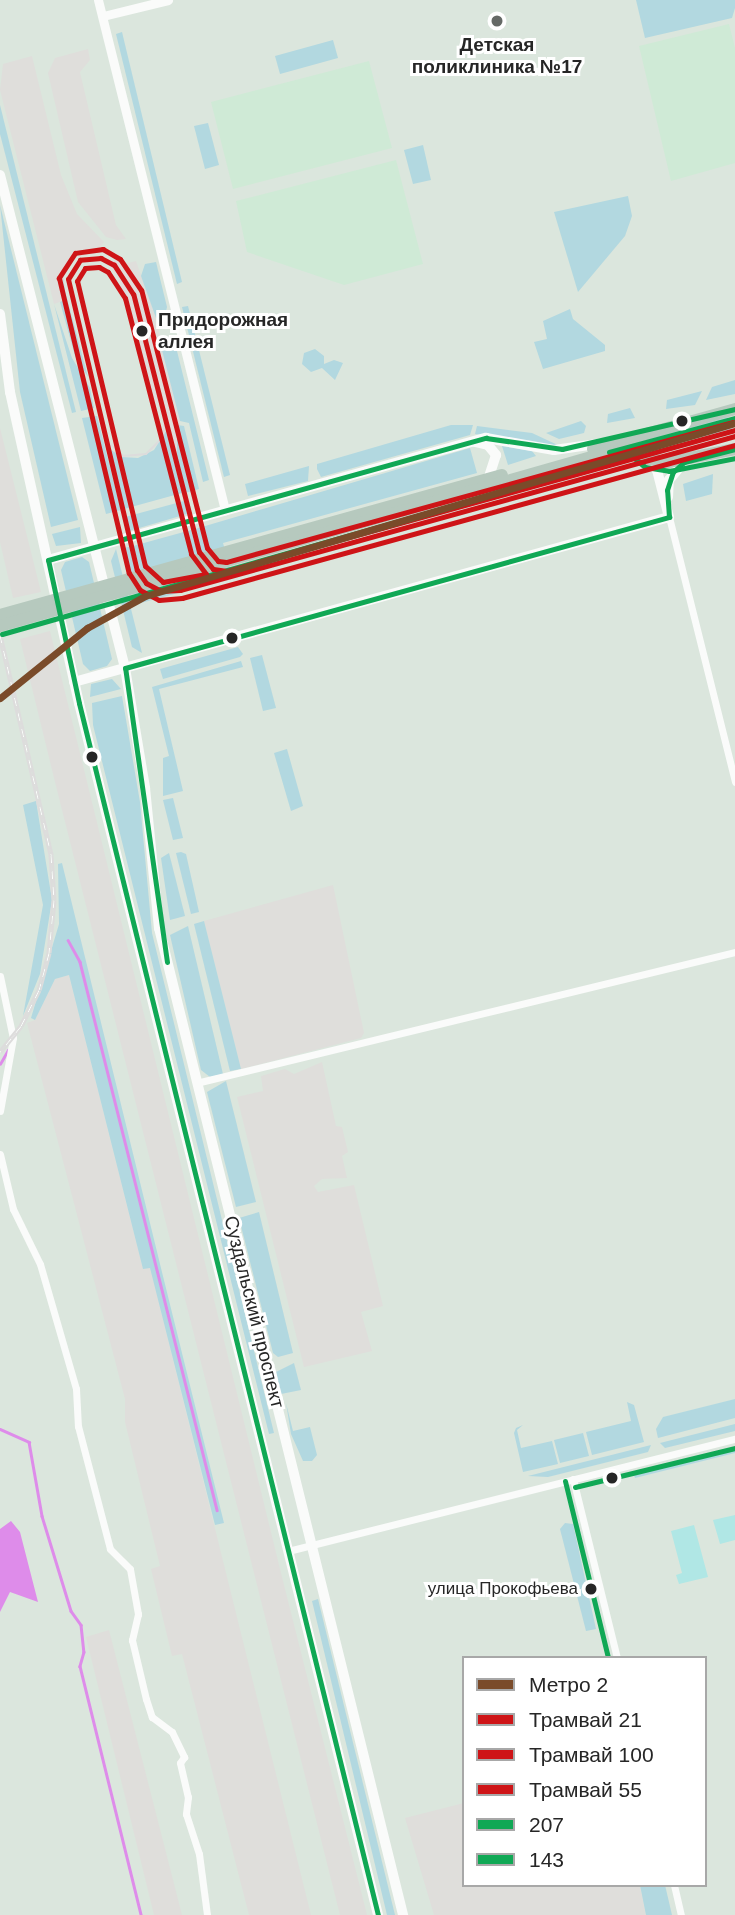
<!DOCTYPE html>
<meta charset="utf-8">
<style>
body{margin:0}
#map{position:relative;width:735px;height:1915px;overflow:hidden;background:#dbe6dd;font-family:Arial,sans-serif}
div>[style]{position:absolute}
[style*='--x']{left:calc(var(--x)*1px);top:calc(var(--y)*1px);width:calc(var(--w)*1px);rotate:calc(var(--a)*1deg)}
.industrial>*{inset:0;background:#dfdedb}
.education>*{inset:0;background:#cfead6}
.green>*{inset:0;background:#b2d8e0}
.pitch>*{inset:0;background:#b0e7e5}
.water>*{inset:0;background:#de8cea}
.stream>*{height:2.5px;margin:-1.25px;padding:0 1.25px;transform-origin:1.25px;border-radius:1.25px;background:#de8cea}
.minor>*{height:7px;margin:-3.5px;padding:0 3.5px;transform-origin:3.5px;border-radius:3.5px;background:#fafbfa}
.tertiary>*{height:9px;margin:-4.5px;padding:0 4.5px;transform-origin:4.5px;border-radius:4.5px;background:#fafbfa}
.secondary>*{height:10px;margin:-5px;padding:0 5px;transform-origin:5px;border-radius:5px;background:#fafbfa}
.primary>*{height:12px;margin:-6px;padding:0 6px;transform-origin:6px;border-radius:6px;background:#b6c9be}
.tram>*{height:2px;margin:-1px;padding:0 1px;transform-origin:1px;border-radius:1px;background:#dddcdc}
.rail>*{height:5px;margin-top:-2.5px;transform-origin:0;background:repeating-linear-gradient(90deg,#fff 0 8px,#dddcdc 0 16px);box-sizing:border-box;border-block:2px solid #dddcdc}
.bus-1>*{height:5px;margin:-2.5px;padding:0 2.5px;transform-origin:2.5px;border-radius:2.5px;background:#10a855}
.bus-2>*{height:5px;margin:-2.5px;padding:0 2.5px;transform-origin:2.5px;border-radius:2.5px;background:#10a855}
.tram-1>*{height:5px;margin:-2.5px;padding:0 2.5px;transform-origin:2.5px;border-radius:2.5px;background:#ce1417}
.tram-2>*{height:5px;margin:-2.5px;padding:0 2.5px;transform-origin:2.5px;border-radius:2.5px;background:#ce1417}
.tram-3>*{height:5px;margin:-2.5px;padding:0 2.5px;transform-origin:2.5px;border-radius:2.5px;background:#ce1417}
.metro-1>*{height:7px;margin:-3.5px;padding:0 3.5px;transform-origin:3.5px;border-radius:3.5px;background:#7a4b2a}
.dots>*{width:19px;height:19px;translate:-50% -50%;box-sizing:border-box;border:4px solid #fff;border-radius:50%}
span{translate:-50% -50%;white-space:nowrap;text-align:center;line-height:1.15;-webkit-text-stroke:6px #fff;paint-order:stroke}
.bus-label{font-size:17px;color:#262626}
.right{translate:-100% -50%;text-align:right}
.poi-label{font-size:19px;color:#262626;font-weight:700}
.stop-label{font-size:19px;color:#262626;font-weight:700}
.left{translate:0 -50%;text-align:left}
.street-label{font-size:19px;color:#262626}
.legend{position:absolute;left:462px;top:1656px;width:245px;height:231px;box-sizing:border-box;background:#fff;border:2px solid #a8a8a8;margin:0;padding:9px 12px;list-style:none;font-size:21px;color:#262626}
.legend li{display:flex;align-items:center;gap:14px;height:35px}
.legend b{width:35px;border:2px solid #a8a8a8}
</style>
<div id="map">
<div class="industrial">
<i style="clip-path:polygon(88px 49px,90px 60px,80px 72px,116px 225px,126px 239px,117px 240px,106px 237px,78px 202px,48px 73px,55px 58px)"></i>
<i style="clip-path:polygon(32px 56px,61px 175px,77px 214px,104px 242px,95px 254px,77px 257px,67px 265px,61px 285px,65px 300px,54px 304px,0 90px,3px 64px)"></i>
<i style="clip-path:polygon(120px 260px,124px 264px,136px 261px,156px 318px,180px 421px,177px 457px,173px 458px,160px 408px,146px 386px,119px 279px,107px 262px)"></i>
<i style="clip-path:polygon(0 428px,41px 592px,13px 598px,0 542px)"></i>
<i style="clip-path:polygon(50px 631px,281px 1573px,367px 1915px,340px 1915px,56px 786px,20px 639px)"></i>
<i style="clip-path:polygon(333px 885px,364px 1033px,361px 1038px,241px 1069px,204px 921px)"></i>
<i style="clip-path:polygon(69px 975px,143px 1269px,150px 1267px,311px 1915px,249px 1915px,182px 1654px,172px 1656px,151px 1569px,160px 1566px,125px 1422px,125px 1399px,27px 1023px,35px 1020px,55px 979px)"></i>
<i style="clip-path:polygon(322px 1062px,336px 1126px,342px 1127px,348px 1152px,342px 1156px,347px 1178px,322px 1179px,314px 1186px,318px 1192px,354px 1185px,383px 1306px,361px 1312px,372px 1351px,304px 1367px,237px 1097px,263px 1091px,261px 1076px,285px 1069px,294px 1074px)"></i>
<i style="clip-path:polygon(109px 1630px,182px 1915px,154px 1915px,86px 1637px)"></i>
<i style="clip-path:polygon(464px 1803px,464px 1885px,640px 1885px,646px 1915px,434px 1915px,405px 1818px)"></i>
</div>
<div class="education">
<i style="clip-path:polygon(729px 24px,735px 48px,735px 163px,671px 181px,639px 46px)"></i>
<i style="clip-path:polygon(369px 61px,392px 148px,233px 189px,211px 102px)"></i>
<i style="clip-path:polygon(396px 160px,423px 264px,344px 285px,247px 252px,236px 201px)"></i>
</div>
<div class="green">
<i style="clip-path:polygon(636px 0,735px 0,735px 8px,732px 18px,645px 38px)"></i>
<i style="clip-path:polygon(122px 32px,182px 282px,177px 284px,116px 34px)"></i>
<i style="clip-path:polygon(333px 40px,338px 58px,280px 74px,275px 56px)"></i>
<i style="clip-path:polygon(0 105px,76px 412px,72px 413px,0 134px)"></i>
<i style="clip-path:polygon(208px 123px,219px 165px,205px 169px,194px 126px)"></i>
<i style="clip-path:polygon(423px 145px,431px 180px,413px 184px,404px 150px)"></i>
<i style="clip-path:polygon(628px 196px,632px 216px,625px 236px,578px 292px,554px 212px)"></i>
<i style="clip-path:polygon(0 205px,78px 520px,51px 527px,20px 392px)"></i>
<i style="clip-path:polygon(156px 262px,167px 307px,165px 316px,156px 318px,141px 276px,145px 264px)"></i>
<i style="clip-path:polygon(63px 276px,65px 291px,88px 377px,75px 356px,60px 302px,64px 300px)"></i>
<i style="clip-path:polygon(54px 304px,72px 358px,90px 388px,94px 408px,81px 411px)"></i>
<i style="clip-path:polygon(188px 306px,230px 475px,224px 477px,182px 307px)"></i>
<i style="clip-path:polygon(570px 309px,573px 319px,605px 345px,605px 351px,543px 369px,534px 342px,547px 339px,543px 321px)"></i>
<i style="clip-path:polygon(176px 347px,209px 480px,203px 482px,189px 423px,180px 421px,162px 350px)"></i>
<i style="clip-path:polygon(315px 349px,324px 356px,324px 364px,334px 360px,343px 363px,335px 380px,322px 368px,311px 372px,302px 364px,304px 353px)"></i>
<i style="clip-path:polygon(735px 380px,735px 394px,706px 400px,712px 387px)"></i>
<i style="clip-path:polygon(702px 391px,695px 405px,666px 409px,667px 400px)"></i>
<i style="clip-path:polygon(630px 408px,635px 418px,607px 423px,608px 414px)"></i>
<i style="clip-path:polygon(97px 416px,121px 510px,106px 514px,82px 418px)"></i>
<i style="clip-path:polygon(728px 417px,732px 429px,655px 449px,634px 446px,633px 442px)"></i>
<i style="clip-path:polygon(581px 421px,586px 426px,584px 433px,559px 439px,546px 433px)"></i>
<i style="clip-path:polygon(177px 425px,184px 426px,199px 489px,185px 493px,177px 457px)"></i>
<i style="clip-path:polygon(451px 425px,473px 425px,470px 435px,321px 477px,317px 469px,317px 464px)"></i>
<i style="clip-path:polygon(477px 426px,532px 433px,562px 447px,475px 434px)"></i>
<i style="clip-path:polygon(166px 431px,182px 493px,124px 509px,108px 448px,122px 457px,138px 458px,154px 450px)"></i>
<i style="clip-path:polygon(502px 446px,532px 451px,536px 456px,508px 465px)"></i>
<i style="clip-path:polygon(470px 448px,477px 473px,223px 543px,230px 568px,220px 569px,203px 558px,195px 529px)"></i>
<i style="clip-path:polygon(309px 466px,308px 481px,248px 496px,245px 484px)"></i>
<i style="clip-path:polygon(713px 474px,712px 494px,686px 501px,683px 484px)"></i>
<i style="clip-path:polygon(184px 501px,187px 514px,129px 531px,125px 517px)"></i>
<i style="clip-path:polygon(80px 527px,81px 543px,56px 546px,52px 534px)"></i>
<i style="clip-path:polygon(191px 530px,200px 560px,223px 576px,170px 589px,154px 586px,142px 575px,133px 546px)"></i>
<i style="clip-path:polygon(129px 547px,138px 576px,150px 588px,178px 593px,137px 604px,123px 548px)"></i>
<i style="clip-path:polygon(116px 549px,142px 653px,132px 647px,111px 561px)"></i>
<i style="clip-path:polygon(82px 557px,89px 562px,112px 659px,107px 666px,90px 671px,83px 664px,61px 570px,65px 562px)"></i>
<i style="clip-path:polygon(238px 647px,243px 654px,240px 657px,163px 679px,160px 669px)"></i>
<i style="clip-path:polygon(262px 655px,276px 708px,263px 711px,250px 658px)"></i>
<i style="clip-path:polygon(241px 661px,243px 667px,159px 689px,183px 791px,163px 796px,163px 758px,169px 756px,152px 687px)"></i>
<i style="clip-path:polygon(112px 679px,121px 689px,90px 697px,91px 684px)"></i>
<i style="clip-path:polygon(122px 696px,140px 802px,152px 933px,274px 1433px,269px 1434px,93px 725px,92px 703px)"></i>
<i style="clip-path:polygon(287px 749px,303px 806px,291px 811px,274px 753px)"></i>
<i style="clip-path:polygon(173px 798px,183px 838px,173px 840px,163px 800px)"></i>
<i style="clip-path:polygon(36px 801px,52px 900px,40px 974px,23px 1016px,43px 905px,23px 805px)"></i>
<i style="clip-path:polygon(181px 852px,186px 854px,199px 912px,191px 914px,176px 853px)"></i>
<i style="clip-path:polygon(169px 853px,185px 916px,170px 920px,161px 858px)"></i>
<i style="clip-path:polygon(62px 863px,160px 1264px,224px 1523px,215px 1525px,150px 1268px,143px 1269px,69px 975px,55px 979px,35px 1020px,31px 1018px,59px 924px,58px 864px)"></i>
<i style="clip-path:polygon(204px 921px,241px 1069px,230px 1071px,194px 924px)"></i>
<i style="clip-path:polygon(188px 926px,223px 1074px,210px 1077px,201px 1070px,170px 935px)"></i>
<i style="clip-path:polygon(226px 1081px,256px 1202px,236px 1207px,207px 1092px)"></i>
<i style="clip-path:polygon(259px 1212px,293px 1353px,278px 1357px,273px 1353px,239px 1218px)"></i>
<i style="clip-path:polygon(294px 1363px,301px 1390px,281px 1394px,276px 1372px)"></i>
<i style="clip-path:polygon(735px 1399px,735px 1418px,658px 1438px,656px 1429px,663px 1417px)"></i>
<i style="clip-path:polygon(627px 1402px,634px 1405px,644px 1442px,592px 1455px,586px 1432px,631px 1421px)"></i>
<i style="clip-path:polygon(286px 1403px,293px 1431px,310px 1427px,317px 1455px,312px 1461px,303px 1461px,291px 1434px)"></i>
<i style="clip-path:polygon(735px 1424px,735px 1431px,665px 1448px,660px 1443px)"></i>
<i style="clip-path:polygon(523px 1425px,517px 1430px,521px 1448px,552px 1441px,558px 1464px,523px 1472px,514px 1433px,516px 1428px)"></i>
<i style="clip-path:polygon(583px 1433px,589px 1456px,560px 1463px,554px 1440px)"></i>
<i style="clip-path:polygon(651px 1445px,648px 1452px,548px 1477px,528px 1476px)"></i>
<i style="clip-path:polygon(735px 1447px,735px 1453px,635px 1478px,633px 1472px)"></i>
<i style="clip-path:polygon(565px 1523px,573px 1524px,596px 1629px,586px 1631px,560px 1529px)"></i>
<i style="clip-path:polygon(318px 1599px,395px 1915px,387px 1915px,312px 1601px)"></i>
<i style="clip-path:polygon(640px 1885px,665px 1885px,672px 1915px,646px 1915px)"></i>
</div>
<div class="pitch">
<i style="clip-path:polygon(735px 1515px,735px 1540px,720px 1544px,713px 1520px)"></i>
<i style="clip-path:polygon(694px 1525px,708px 1577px,679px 1584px,676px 1575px,682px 1573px,671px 1531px)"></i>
</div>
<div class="water">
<i style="clip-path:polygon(11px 1521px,20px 1532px,38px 1602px,10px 1592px,0 1612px,0 1529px)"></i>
</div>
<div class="stream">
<i style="--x:68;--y:940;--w:25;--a:61"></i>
<i style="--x:80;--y:962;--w:565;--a:75.96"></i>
<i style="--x:0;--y:1064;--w:16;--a:-60"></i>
<i style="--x:0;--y:1429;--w:32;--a:24"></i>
<i style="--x:29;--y:1442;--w:75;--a:80"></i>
<i style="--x:42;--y:1516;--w:99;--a:73"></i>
<i style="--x:71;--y:1611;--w:17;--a:54"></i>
<i style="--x:81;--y:1625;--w:27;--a:84"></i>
<i style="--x:84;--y:1652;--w:15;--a:106"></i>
<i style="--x:80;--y:1666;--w:256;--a:76.2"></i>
</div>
<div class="minor">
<i style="--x:669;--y:517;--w:273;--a:76"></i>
<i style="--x:0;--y:976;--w:63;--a:78.2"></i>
<i style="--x:13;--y:1038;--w:74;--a:100.1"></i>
<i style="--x:196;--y:1083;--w:555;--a:-13.66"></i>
<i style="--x:0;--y:1154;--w:57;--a:76.7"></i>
<i style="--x:13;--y:1209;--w:61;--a:63.9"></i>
<i style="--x:40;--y:1264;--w:130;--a:73.9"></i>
<i style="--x:76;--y:1389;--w:37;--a:87"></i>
<i style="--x:78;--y:1426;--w:127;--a:75.4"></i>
<i style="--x:110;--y:1549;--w:28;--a:45"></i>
<i style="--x:130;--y:1569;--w:46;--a:79.9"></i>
<i style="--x:138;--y:1614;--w:27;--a:103"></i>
<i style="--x:132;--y:1640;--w:61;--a:76.7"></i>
<i style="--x:146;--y:1699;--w:19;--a:72"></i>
<i style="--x:152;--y:1717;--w:25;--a:37"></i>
<i style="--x:172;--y:1732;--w:28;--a:64"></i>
<i style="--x:184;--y:1757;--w:7;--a:124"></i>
<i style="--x:180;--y:1763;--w:35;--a:77"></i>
<i style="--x:188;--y:1797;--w:17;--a:97"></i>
<i style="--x:186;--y:1814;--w:42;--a:72"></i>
<i style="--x:199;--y:1854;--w:62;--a:82.5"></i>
<i style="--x:573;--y:1479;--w:184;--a:76.2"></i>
<i style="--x:288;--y:1551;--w:461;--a:-14.1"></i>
<i style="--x:674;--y:1885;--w:31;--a:77"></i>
</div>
<div class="tertiary">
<i style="--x:98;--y:0;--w:526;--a:76.02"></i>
<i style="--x:103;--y:16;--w:67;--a:-13.8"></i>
</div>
<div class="secondary">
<i style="--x:0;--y:175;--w:509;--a:75.77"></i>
<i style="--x:125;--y:668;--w:122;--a:80.5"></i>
<i style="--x:145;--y:788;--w:141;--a:84.3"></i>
<i style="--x:159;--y:928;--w:1017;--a:76.11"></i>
<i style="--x:0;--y:314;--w:79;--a:82.7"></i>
<i style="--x:10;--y:392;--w:319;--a:77.5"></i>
<i style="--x:79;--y:703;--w:1248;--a:76.14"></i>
<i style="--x:475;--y:442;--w:13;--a:13"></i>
<i style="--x:488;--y:445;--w:13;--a:51"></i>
<i style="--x:496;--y:455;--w:25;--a:108"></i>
<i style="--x:648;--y:459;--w:14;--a:51"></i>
<i style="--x:657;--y:470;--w:49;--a:75.7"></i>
<i style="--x:668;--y:497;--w:17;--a:-87"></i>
<i style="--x:669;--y:480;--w:23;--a:-50"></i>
<i style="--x:48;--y:560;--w:455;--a:-15.6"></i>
<i style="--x:486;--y:438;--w:69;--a:10"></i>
<i style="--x:554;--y:450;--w:49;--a:-8.1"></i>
<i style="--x:74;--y:682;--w:617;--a:-15.5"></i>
</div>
<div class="primary">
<i style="--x:593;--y:449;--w:148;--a:-15.7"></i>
<i style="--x:0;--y:615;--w:521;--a:-15.58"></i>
<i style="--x:0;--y:626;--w:644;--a:-15.96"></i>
<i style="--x:619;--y:449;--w:17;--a:-3"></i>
<i style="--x:636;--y:448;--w:16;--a:43"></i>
<i style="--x:648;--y:459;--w:21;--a:8"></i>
<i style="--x:669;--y:462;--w:67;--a:-11.1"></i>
</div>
<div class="tram">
<i style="--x:121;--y:276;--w:110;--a:75.2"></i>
<i style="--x:149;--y:382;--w:30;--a:62"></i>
<i style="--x:133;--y:294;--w:33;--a:59"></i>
<i style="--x:150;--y:322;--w:106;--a:76.4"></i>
<i style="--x:175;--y:425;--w:33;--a:90"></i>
<i style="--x:104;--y:438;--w:26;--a:43"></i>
<i style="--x:123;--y:456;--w:23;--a:-5"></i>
<i style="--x:146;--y:454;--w:24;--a:-45"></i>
<i style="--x:163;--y:437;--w:19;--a:-84"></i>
</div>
<div class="rail">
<i style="--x:0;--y:635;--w:226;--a:76.9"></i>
<i style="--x:51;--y:855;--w:45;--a:86.2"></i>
<i style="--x:54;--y:900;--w:53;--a:95.4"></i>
<i style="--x:49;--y:953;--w:38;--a:105"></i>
<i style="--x:39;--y:990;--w:40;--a:116.6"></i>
<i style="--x:21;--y:1026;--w:33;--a:129"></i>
</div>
<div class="bus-1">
<i style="--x:167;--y:962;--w:297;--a:-98.1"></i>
<i style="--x:125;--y:668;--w:565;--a:-15.51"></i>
<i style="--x:669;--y:517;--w:27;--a:-94"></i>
<i style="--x:667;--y:490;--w:19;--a:-72"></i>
<i style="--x:673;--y:472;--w:15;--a:-42"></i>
<i style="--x:684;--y:462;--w:53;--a:-14.3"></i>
<i style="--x:378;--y:1915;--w:1248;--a:-103.86"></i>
<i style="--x:79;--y:703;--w:146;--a:-102.2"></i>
<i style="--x:48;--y:560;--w:455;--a:-15.6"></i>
<i style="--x:486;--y:438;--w:77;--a:8.2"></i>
<i style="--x:562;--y:449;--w:178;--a:-13"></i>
</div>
<div class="bus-2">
<i style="--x:609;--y:452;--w:131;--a:-15.1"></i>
<i style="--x:2;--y:634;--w:643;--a:-15.9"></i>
<i style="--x:620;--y:458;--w:13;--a:-4"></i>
<i style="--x:633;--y:457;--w:16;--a:40"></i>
<i style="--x:645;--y:467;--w:24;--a:9"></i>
<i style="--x:669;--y:471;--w:67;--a:-11.1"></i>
<i style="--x:565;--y:1481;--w:182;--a:76.3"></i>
<i style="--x:575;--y:1487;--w:165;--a:-13.7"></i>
</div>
<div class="tram-1">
<i style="--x:735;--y:430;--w:527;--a:164.49"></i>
<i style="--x:227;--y:571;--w:14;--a:-172"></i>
<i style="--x:213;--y:569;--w:22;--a:-129"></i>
<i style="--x:199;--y:552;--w:266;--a:-104.3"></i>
<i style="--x:133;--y:294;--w:35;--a:-123"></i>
<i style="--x:114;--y:265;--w:15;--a:-152"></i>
<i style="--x:101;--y:258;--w:21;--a:175"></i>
<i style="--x:80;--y:260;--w:22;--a:122"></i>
<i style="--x:68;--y:279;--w:299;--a:76.7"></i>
<i style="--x:137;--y:570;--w:16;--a:55"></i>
<i style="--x:146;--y:583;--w:17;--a:28"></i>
<i style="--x:161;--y:591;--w:19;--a:-3"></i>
<i style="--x:180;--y:590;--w:576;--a:-15.51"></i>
</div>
<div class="tram-2">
<i style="--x:733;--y:422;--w:526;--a:164.56"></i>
<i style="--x:226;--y:562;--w:8;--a:-173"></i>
<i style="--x:218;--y:561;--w:17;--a:-130"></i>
<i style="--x:207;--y:548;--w:266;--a:-104.3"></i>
<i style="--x:141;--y:290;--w:37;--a:-124"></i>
<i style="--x:120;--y:259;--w:20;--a:-150"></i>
<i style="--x:103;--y:249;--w:28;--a:172"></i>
<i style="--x:75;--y:253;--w:30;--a:123"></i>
<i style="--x:59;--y:278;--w:303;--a:76.7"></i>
<i style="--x:129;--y:573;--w:20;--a:57"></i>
<i style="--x:140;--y:590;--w:21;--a:28"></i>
<i style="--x:159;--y:600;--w:23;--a:-5"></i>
<i style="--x:182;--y:598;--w:574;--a:-15.47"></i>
</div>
<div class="tram-3">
<i style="--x:99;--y:267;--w:10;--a:29"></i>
<i style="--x:108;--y:272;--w:31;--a:57"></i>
<i style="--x:125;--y:298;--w:264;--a:75.5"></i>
<i style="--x:191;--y:554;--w:25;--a:53"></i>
<i style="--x:206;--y:574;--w:44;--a:169.5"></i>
<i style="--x:163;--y:582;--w:24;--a:-138"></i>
<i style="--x:145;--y:566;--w:293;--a:-103.4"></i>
<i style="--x:77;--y:281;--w:15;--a:-58"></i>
<i style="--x:85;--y:268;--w:14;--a:-4"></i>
</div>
<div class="metro-1">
<i style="--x:0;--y:698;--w:112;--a:-38.8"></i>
<i style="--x:87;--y:628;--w:66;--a:-28.9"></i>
<i style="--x:145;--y:596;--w:615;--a:-16.34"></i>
</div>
<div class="dots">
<i style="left:497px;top:21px;background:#656966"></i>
<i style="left:142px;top:331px;background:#262626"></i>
<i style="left:682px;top:421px;background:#262626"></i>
<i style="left:232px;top:638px;background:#262626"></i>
<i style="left:92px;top:757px;background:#262626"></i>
<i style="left:612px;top:1478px;background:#262626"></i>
<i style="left:591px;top:1589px;background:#262626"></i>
</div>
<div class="bus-label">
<span class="right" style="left:578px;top:1589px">улица Прокофьева</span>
</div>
<div class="poi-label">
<span style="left:497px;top:56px">Детская<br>поликлиника №17</span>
</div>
<div class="stop-label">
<span class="left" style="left:158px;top:331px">Придорожная<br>аллея</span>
</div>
<div class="street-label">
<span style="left:254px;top:1312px;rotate:76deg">Суздальский проспект</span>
</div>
<ul class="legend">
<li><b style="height:9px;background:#7a4b2a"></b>Метро 2</li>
<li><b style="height:9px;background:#ce1417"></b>Трамвай 21</li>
<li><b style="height:9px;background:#ce1417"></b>Трамвай 100</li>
<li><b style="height:9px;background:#ce1417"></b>Трамвай 55</li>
<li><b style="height:9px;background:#10a855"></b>207</li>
<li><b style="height:9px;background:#10a855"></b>143</li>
</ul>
</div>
